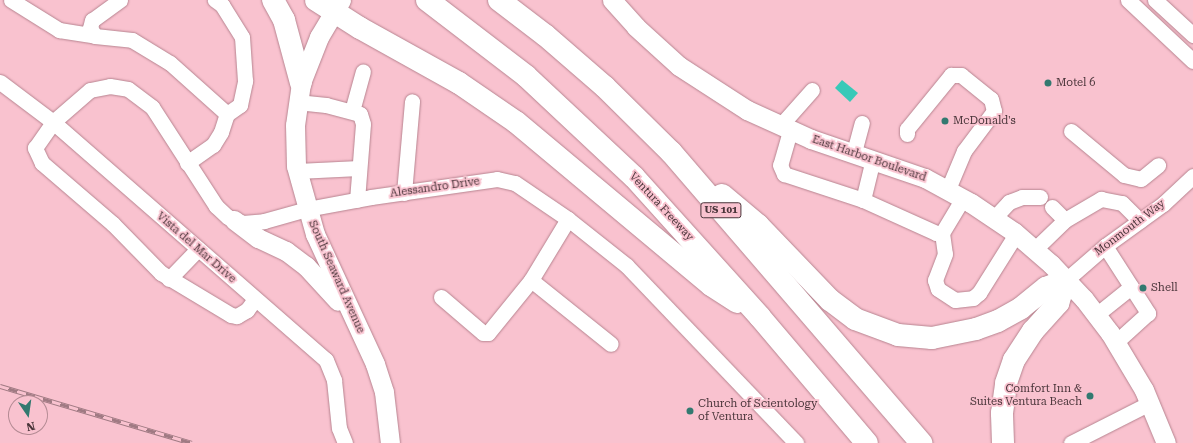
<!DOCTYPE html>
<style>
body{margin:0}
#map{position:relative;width:1193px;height:443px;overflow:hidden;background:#f9c2cf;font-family:"Roboto Serif",serif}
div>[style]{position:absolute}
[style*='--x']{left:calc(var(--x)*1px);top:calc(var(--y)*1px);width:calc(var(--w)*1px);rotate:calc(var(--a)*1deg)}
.water>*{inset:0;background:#38c9b8}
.roads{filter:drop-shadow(0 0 1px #b78490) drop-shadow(0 0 1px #b78490)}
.minor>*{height:15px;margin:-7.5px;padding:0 7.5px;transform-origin:7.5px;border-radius:7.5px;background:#fff}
.major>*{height:19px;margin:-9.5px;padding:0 9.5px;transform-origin:9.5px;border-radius:9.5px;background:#fff}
.highway>*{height:22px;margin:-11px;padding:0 11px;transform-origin:11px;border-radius:11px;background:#fff}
.rail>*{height:4.5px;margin-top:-2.25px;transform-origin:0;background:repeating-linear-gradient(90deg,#f9c2cf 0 9px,#a07a83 0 18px);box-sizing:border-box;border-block:1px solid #a07a83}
.dots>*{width:11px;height:11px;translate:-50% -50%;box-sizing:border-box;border:2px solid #f9c2cf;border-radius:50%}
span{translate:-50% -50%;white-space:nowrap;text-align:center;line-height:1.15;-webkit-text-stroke:3.5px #f9c2cf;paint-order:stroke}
.shield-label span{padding:1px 3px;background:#f9c2cf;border:1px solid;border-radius:3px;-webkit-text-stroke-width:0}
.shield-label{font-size:10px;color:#4a353a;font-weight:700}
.poi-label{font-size:11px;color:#4a353a}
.left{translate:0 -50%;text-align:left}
.right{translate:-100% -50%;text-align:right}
.street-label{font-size:11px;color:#4a353a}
.north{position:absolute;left:8px;top:395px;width:40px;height:40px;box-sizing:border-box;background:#f9c2cf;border:1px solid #b38a93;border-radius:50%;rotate:167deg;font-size:11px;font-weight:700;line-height:16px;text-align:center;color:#4a353a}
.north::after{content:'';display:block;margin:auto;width:14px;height:18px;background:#337970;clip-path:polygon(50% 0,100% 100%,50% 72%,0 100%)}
</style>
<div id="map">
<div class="water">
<i style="clip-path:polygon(842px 80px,858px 93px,850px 102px,835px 88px)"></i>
</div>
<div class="roads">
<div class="minor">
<i style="--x:11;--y:0;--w:57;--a:32"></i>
<i style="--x:59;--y:30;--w:36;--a:9"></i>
<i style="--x:120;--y:0;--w:34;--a:144"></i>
<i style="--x:92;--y:20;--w:8;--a:104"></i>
<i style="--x:90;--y:28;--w:9;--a:58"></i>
<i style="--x:95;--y:36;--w:37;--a:6"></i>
<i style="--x:132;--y:40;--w:44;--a:31.2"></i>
<i style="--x:170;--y:63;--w:76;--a:41.8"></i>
<i style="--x:1128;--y:0;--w:89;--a:43.2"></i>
<i style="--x:1155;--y:0;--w:52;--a:42.6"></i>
<i style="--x:0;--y:82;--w:66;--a:37"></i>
<i style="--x:53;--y:122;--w:362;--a:41.1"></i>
<i style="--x:326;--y:360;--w:22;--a:68"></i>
<i style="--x:334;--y:380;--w:48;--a:84.1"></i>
<i style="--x:339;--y:428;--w:16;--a:68"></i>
<i style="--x:297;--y:102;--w:29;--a:6"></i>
<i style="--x:326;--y:105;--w:35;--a:15"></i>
<i style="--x:360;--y:114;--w:10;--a:73"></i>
<i style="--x:363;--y:124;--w:76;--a:94.5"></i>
<i style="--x:352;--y:111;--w:41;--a:-74.6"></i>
<i style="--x:780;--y:126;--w:48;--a:-48.4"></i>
<i style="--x:790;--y:131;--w:35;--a:106"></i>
<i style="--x:780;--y:165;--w:10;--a:66"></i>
<i style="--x:784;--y:174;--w:83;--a:18.2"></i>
<i style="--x:863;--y:200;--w:80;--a:24.3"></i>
<i style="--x:936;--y:233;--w:6;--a:0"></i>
<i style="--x:942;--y:233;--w:41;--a:-59"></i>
<i style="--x:1071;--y:131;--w:69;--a:39.7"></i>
<i style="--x:1124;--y:175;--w:17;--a:13"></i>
<i style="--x:1141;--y:179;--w:22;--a:-39"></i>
<i style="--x:907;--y:134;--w:5;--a:-90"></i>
<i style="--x:907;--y:129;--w:70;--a:-50.8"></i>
<i style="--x:951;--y:75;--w:10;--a:0"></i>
<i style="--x:961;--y:75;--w:38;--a:39"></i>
<i style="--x:991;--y:99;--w:12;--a:76"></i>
<i style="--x:994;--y:111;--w:50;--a:126.9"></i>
<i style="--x:964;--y:151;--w:41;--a:112.8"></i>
<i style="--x:854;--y:152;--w:30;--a:-75"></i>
<i style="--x:187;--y:163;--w:32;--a:-35"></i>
<i style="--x:213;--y:145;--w:15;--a:-58"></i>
<i style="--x:221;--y:132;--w:19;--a:-72"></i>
<i style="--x:227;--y:114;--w:16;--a:-35"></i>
<i style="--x:240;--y:105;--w:25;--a:-78"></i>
<i style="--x:245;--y:81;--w:44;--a:-93.9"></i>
<i style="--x:242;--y:37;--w:38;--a:-122"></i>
<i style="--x:222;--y:5;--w:9;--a:-144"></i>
<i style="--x:297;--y:171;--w:62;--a:-2.8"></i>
<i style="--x:404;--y:193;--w:92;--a:-85"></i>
<i style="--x:863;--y:200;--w:42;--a:-76.3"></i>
<i style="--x:1052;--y:207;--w:18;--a:45"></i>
<i style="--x:995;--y:217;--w:21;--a:-47"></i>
<i style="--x:1009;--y:202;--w:14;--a:-21"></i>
<i style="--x:1022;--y:197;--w:18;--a:0"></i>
<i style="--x:568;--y:219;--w:71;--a:121.2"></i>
<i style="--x:531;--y:280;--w:102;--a:38.7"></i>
<i style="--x:942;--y:233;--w:21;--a:82"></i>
<i style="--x:945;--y:254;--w:28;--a:111"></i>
<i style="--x:935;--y:280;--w:9;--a:72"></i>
<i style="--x:938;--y:289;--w:20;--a:33"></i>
<i style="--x:955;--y:300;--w:18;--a:-6"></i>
<i style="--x:973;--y:298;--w:8;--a:-40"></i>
<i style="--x:979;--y:293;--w:70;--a:-57.9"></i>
<i style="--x:1105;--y:246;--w:80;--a:57.3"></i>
<i style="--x:1148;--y:313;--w:43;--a:137.8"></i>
<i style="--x:1035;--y:249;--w:42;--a:-44"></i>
<i style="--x:1065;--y:220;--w:42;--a:-30.3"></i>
<i style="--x:1101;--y:199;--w:21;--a:11"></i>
<i style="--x:1122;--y:203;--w:25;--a:45"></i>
<i style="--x:169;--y:279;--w:42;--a:-46"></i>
<i style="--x:1066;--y:280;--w:52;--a:-41.1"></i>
<i style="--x:1105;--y:246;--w:72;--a:-35.9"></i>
<i style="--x:1163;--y:204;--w:41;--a:-43"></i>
<i style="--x:441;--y:297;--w:55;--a:40.6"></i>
<i style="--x:483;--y:333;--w:5;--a:0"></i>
<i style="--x:488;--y:333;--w:68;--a:-50.9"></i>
<i style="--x:255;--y:299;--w:14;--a:126"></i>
<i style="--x:247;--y:310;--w:12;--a:149"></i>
<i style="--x:237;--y:316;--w:6;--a:-171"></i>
<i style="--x:231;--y:315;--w:82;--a:-149"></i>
<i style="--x:161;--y:273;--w:69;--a:-134.4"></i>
<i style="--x:113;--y:224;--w:94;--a:-139.3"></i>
<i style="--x:42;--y:163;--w:17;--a:-115"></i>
<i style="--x:35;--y:148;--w:32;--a:-55"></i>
<i style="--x:53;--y:122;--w:49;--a:-40.9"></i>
<i style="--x:90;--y:90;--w:20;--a:-11"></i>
<i style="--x:110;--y:86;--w:18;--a:9"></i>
<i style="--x:128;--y:89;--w:30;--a:37"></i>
<i style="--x:152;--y:107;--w:118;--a:57.1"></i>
<i style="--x:216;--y:206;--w:16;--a:43"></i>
<i style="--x:228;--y:217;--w:16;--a:22"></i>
<i style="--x:243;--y:223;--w:21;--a:-5"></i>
<i style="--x:264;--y:221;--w:45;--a:-15.6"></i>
<i style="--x:307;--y:209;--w:65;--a:-10.6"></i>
<i style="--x:371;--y:197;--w:127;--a:-8.1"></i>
<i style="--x:497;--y:179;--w:18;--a:13"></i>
<i style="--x:515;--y:183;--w:64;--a:34.2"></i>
<i style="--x:568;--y:219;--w:75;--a:38.5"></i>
<i style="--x:627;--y:266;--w:245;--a:46.3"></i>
<i style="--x:1096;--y:315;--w:45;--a:-38.7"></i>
<i style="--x:1071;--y:443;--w:89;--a:-26.9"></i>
</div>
<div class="major">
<i style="--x:341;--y:0;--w:43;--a:120.7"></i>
<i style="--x:319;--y:37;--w:49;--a:111.4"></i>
<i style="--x:301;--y:83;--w:42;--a:98.1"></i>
<i style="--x:295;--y:125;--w:41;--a:88.6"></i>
<i style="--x:296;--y:166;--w:71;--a:74.4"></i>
<i style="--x:315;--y:234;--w:143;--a:65.2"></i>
<i style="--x:375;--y:364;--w:29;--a:72"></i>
<i style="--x:384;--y:392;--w:51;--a:83.3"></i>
<i style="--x:612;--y:0;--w:36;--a:48"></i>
<i style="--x:636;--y:27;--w:58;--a:42.2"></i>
<i style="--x:679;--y:66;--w:81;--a:32.9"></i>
<i style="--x:747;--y:110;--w:70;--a:24.4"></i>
<i style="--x:811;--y:139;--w:120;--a:18.9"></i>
<i style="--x:925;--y:178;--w:52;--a:28.5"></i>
<i style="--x:971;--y:203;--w:52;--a:34"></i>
<i style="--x:1014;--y:232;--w:49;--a:40.9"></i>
<i style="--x:1051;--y:264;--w:48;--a:46.7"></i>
<i style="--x:1084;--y:299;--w:43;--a:52.6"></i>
<i style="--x:1110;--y:333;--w:66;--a:59.2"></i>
<i style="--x:1144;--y:390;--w:57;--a:67.5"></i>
<i style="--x:234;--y:220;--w:30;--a:37"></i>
<i style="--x:258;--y:238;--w:31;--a:25"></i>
<i style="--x:286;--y:251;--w:25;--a:37"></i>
<i style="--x:306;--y:266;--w:47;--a:47.6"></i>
</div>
<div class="highway">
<i style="--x:273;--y:0;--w:23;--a:61"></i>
<i style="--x:284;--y:20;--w:65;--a:74.9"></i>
<i style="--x:316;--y:0;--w:52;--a:32.5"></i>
<i style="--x:360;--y:28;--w:113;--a:29.1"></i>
<i style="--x:459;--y:83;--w:69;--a:34.4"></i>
<i style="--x:516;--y:122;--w:254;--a:39.9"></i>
<i style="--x:711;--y:285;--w:31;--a:33"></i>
<i style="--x:427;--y:0;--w:125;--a:37.5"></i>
<i style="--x:526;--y:76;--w:148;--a:43.1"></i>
<i style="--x:634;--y:177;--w:188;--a:48"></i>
<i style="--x:760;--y:317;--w:165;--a:49.7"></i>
<i style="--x:499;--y:0;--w:58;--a:37.3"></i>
<i style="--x:545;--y:35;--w:79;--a:40.9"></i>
<i style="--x:605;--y:87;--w:93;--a:44.6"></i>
<i style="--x:671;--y:152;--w:384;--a:49.3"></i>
<i style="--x:722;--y:195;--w:47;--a:39.8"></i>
<i style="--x:758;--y:225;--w:104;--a:46.2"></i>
<i style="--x:830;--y:300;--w:31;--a:37"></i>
<i style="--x:855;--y:319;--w:46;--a:20.4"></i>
<i style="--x:898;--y:335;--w:34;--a:5"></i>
<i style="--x:932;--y:338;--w:45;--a:-11.6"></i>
<i style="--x:976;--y:329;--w:23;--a:-20"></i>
<i style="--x:998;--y:321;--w:26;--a:-29"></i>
<i style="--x:1021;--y:308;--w:32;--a:-39"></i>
<i style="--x:1046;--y:288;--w:22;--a:-22"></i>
<i style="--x:1003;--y:443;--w:30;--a:-92"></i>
<i style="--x:1002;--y:413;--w:30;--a:-82"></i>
<i style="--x:1006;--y:383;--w:24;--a:-71"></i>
<i style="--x:1014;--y:360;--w:35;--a:-57"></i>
<i style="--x:1033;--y:331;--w:38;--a:-48"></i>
<i style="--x:1058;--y:303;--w:24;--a:-71"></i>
</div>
</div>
<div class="rail">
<i style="--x:0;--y:386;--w:200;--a:16.5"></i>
</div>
<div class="dots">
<i style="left:1048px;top:83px;background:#337970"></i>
<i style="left:945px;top:121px;background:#337970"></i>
<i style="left:1143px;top:288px;background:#337970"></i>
<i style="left:1090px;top:396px;background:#337970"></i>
<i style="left:690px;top:411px;background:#337970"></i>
</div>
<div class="shield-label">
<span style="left:721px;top:210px">US 101</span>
</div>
<div class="poi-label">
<span class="left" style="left:1056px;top:83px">Motel 6</span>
<span class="left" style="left:953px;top:121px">McDonald's</span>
<span class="left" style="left:1151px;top:288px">Shell</span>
<span class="right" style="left:1082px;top:396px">Comfort Inn &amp;<br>Suites Ventura Beach</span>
<span class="left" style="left:698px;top:411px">Church of Scientology<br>of Ventura</span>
</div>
<div class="street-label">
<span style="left:869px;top:159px;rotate:19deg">East Harbor Boulevard</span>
<span style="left:435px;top:188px;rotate:-8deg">Alessandro Drive</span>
<span style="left:661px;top:207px;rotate:47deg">Ventura Freeway</span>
<span style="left:1130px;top:228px;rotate:-37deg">Monmouth Way</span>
<span style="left:196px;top:248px;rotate:41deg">Vista del Mar Drive</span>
<span style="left:336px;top:277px;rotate:66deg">South Seaward Avenue</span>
</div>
<div class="north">N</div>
</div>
